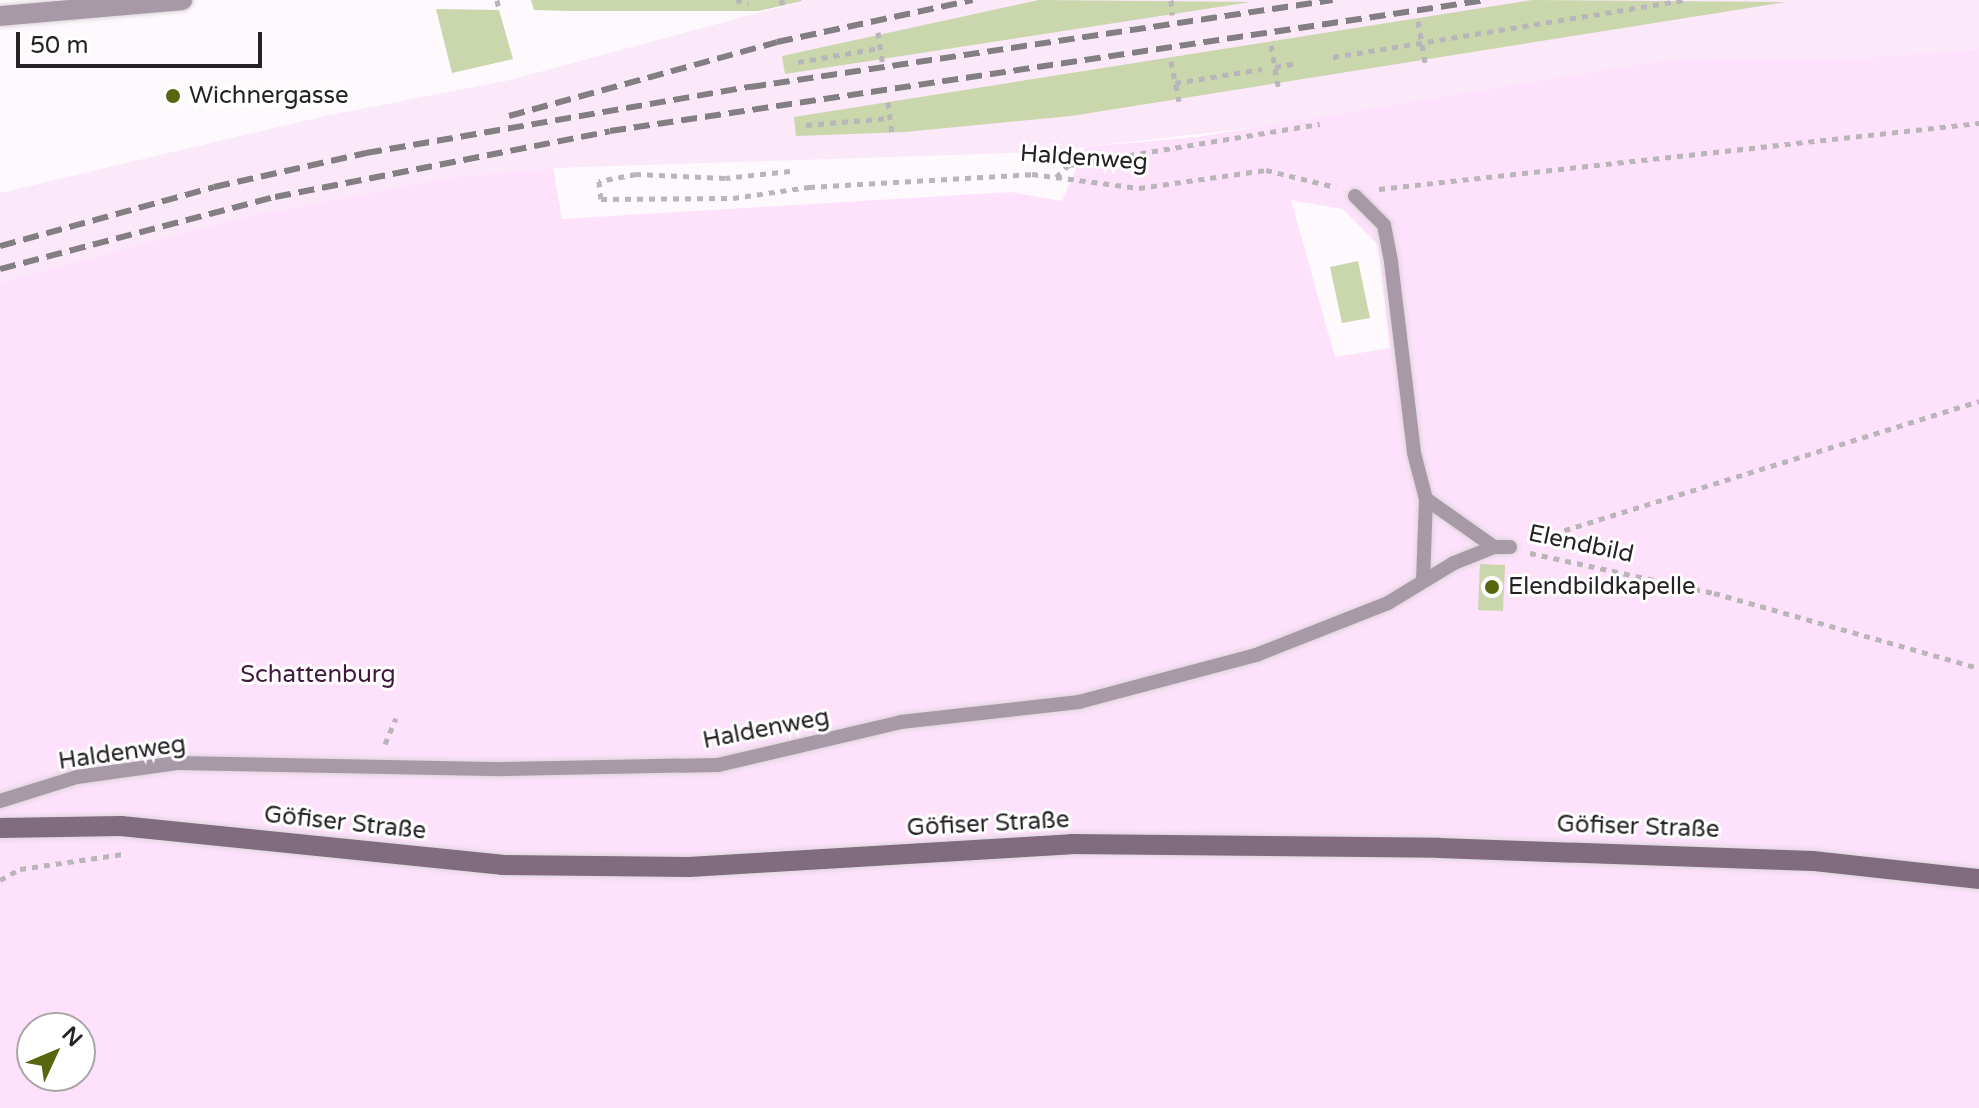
<!DOCTYPE html>
<meta charset="utf-8">
<style>
body{margin:0}
#map{position:relative;width:1979px;height:1108px;overflow:hidden;background:#fef9fd;font-family:"Varela Round",sans-serif}
div>[style]{position:absolute}
[style*='--x']{left:calc(var(--x)*1px);top:calc(var(--y)*1px);width:calc(var(--w)*1px);rotate:calc(var(--a)*1deg)}
.built>*{inset:0;background:#fbe8f9}
.green>*{inset:0;background:#fee1fb}
.building>*{inset:0;background:#cad6ac}
.path>*{height:5px;margin-top:-2.5px;transform-origin:0;background:repeating-linear-gradient(90deg,#b9b5b9 0 6px,transparent 0 12px)}
.roads{filter:drop-shadow(0 0 2px #dbd6da) drop-shadow(0 0 2px #dbd6da)}
.service>*{height:14px;margin:-7px;padding:0 7px;transform-origin:7px;border-radius:7px;background:#a899a7}
.minor>*{height:20px;margin:-10px;padding:0 10px;transform-origin:10px;border-radius:10px;background:#a899a7}
.secondary>*{height:20px;margin:-10px;padding:0 10px;transform-origin:10px;border-radius:10px;background:#816b7e}
.rail>*{height:6px;margin-top:-3px;transform-origin:0;background:repeating-linear-gradient(90deg,#837e82 0 16px,transparent 0 24px)}
.dots>*{width:22px;height:22px;translate:-50% -50%;box-sizing:border-box;border:4px solid #fff;border-radius:50%}
span{translate:-50% -50%;white-space:nowrap;text-align:center;line-height:1.15;-webkit-text-stroke:6px #fff;paint-order:stroke}
.poi-label{font-size:24px;color:#252125}
.left{translate:0 -50%;text-align:left}
.street-label{font-size:24px;color:#252125}
.park-label{font-size:24px;color:#41173f}
.north{position:absolute;left:16px;top:1012px;width:80px;height:80px;box-sizing:border-box;background:#fff;border:2px solid #a8a6a8;border-radius:50%;rotate:46deg;font-size:22px;font-weight:700;line-height:32px;text-align:center;color:#252125}
.north::after{content:'';display:block;margin:auto;width:28px;height:36px;background:#576710;clip-path:polygon(50% 0,100% 100%,50% 72%,0 100%)}
.scale{position:absolute;left:16px;top:32px;width:246px;height:36px;box-sizing:border-box;border:4px solid #252125;border-top:0;padding-left:10px;font-size:24px;line-height:28px;white-space:nowrap;color:#252125;-webkit-text-stroke:6px #fff;paint-order:stroke}
</style>
<div id="map">
<div class="built">
<i style="clip-path:polygon(806px 0,1979px 0,1979px 49px,1859px 58px,1041px 152px,553px 168px,446px 178px,243px 217px,0 282px,0 193px,325px 116px,510px 80px)"></i>
</div>
<div class="green">
<i style="clip-path:polygon(evenodd,1979px 49px,1979px 1108px,0 1108px,0 282px,243px 217px,446px 178px,553px 168px,562px 219px,1011px 192px,1062px 201px,1085px 147px,1197px 137px,1669px 60px,1859px 58px,1979px 49px,1291px 200px,1343px 209px,1378px 245px,1390px 348px,1335px 357px,1291px 200px,1979px 49px,32px 1028px,80px 1028px,80px 1076px,32px 1076px,32px 1028px)"></i>
</div>
<div class="building">
<i style="clip-path:polygon(531px 0,802px 0,802px 1px,759px 11px,570px 11px,534px 10px)"></i>
<i style="clip-path:polygon(1039px 0,1251px 2px,785px 74px,782px 56px)"></i>
<i style="clip-path:polygon(1532px 0,1786px 2px,1071px 116px,905px 132px,796px 136px,794px 117px)"></i>
<i style="clip-path:polygon(436px 9px,499px 10px,513px 59px,452px 73px)"></i>
<i style="clip-path:polygon(1358px 261px,1370px 318px,1342px 323px,1330px 267px)"></i>
<i style="clip-path:polygon(1480px 564px,1505px 565px,1503px 611px,1478px 610px)"></i>
</div>
<div class="path">
<i style="--x:497;--y:0;--w:10;--a:79"></i>
<i style="--x:736;--y:0;--w:13;--a:13"></i>
<i style="--x:1171;--y:0;--w:15;--a:86"></i>
<i style="--x:779;--y:3;--w:11;--a:-15"></i>
<i style="--x:1418;--y:21;--w:42;--a:80.3"></i>
<i style="--x:878;--y:32;--w:30;--a:82"></i>
<i style="--x:1271;--y:45;--w:42;--a:80.3"></i>
<i style="--x:1333;--y:57;--w:356;--a:-9.2"></i>
<i style="--x:1171;--y:61;--w:41;--a:78.7"></i>
<i style="--x:798;--y:62;--w:83;--a:-9.7"></i>
<i style="--x:1275;--y:67;--w:22;--a:-10"></i>
<i style="--x:1175;--y:83;--w:88;--a:-9.1"></i>
<i style="--x:888;--y:102;--w:32;--a:83"></i>
<i style="--x:806;--y:125;--w:84;--a:-4.8"></i>
<i style="--x:790;--y:171;--w:65;--a:173.9"></i>
<i style="--x:725;--y:178;--w:89;--a:-177.4"></i>
<i style="--x:636;--y:174;--w:38;--a:169"></i>
<i style="--x:599;--y:181;--w:18;--a:84"></i>
<i style="--x:601;--y:199;--w:132;--a:-0.4"></i>
<i style="--x:733;--y:198;--w:77;--a:-8.2"></i>
<i style="--x:809;--y:187;--w:223;--a:-3.3"></i>
<i style="--x:1032;--y:174;--w:108;--a:7.5"></i>
<i style="--x:1139;--y:188;--w:128;--a:-8.1"></i>
<i style="--x:1266;--y:170;--w:72;--a:13.7"></i>
<i style="--x:1056;--y:177;--w:18;--a:-43"></i>
<i style="--x:1069;--y:165;--w:254;--a:-9.3"></i>
<i style="--x:1379;--y:189;--w:604;--a:-6.28"></i>
<i style="--x:1530;--y:541;--w:470;--a:-17.3"></i>
<i style="--x:1530;--y:553;--w:188;--a:12.3"></i>
<i style="--x:1714;--y:593;--w:275;--a:15.8"></i>
<i style="--x:385;--y:744;--w:28;--a:-67"></i>
<i style="--x:0;--y:880;--w:23;--a:-29"></i>
<i style="--x:20;--y:869;--w:104;--a:-8.3"></i>
</div>
<div class="roads">
<div class="service">
<i style="--x:1355;--y:196;--w:41;--a:45"></i>
<i style="--x:1384;--y:225;--w:38;--a:79"></i>
<i style="--x:1391;--y:262;--w:192;--a:83.1"></i>
<i style="--x:1414;--y:453;--w:48;--a:75.4"></i>
<i style="--x:1426;--y:499;--w:81;--a:92.1"></i>
<i style="--x:1426;--y:499;--w:83;--a:35.2"></i>
<i style="--x:0;--y:801;--w:81;--a:-17.3"></i>
<i style="--x:77;--y:777;--w:101;--a:-8"></i>
<i style="--x:177;--y:763;--w:327;--a:1.1"></i>
<i style="--x:504;--y:769;--w:214;--a:-1.1"></i>
<i style="--x:718;--y:765;--w:188;--a:-13.2"></i>
<i style="--x:901;--y:722;--w:179;--a:-6.4"></i>
<i style="--x:1079;--y:702;--w:183;--a:-14.9"></i>
<i style="--x:1256;--y:655;--w:142;--a:-21.5"></i>
<i style="--x:1388;--y:603;--w:77;--a:-31.2"></i>
<i style="--x:1454;--y:563;--w:43;--a:-21.8"></i>
<i style="--x:1494;--y:547;--w:16;--a:0"></i>
</div>
<div class="minor">
<i style="--x:0;--y:16;--w:183;--a:-5"></i>
</div>
<div class="secondary">
<i style="--x:0;--y:828;--w:121;--a:-0.9"></i>
<i style="--x:121;--y:826;--w:383;--a:5.8"></i>
<i style="--x:502;--y:865;--w:187;--a:0.6"></i>
<i style="--x:689;--y:867;--w:383;--a:-3.4"></i>
<i style="--x:1071;--y:844;--w:368;--a:0.6"></i>
<i style="--x:1439;--y:848;--w:374;--a:2"></i>
<i style="--x:1813;--y:861;--w:167;--a:6.2"></i>
</div>
</div>
<div class="rail">
<i style="--x:509;--y:116;--w:278;--a:-15.4"></i>
<i style="--x:777;--y:42;--w:200;--a:-12.1"></i>
<i style="--x:0;--y:246;--w:222;--a:-15.4"></i>
<i style="--x:214;--y:187;--w:156;--a:-12.6"></i>
<i style="--x:366;--y:153;--w:390;--a:-9.8"></i>
<i style="--x:750;--y:87;--w:589;--a:-8.49"></i>
<i style="--x:0;--y:269;--w:284;--a:-14.7"></i>
<i style="--x:275;--y:197;--w:341;--a:-11.1"></i>
<i style="--x:610;--y:131;--w:887;--a:-8.5"></i>
</div>
<div class="dots">
<i style="left:173px;top:96px;background:#576710"></i>
<i style="left:1492px;top:587px;background:#576710"></i>
</div>
<div class="poi-label">
<span class="left" style="left:189px;top:96px">Wichnergasse</span>
<span class="left" style="left:1508px;top:587px">Elendbildkapelle</span>
</div>
<div class="street-label">
<span style="left:1084px;top:158px;rotate:4deg">Haldenweg</span>
<span style="left:1581px;top:544px;rotate:12deg">Elendbild</span>
<span style="left:766px;top:729px;rotate:-11deg">Haldenweg</span>
<span style="left:122px;top:753px;rotate:-8deg">Haldenweg</span>
<span style="left:345px;top:823px;rotate:6deg">Göfiser Straße</span>
<span style="left:988px;top:824px;rotate:-3deg">Göfiser Straße</span>
<span style="left:1638px;top:827px;rotate:2deg">Göfiser Straße</span>
</div>
<div class="park-label">
<span style="left:318px;top:675px">Schattenburg</span>
</div>
<div class="north">N</div>
<div class="scale">50 m</div>
</div>
